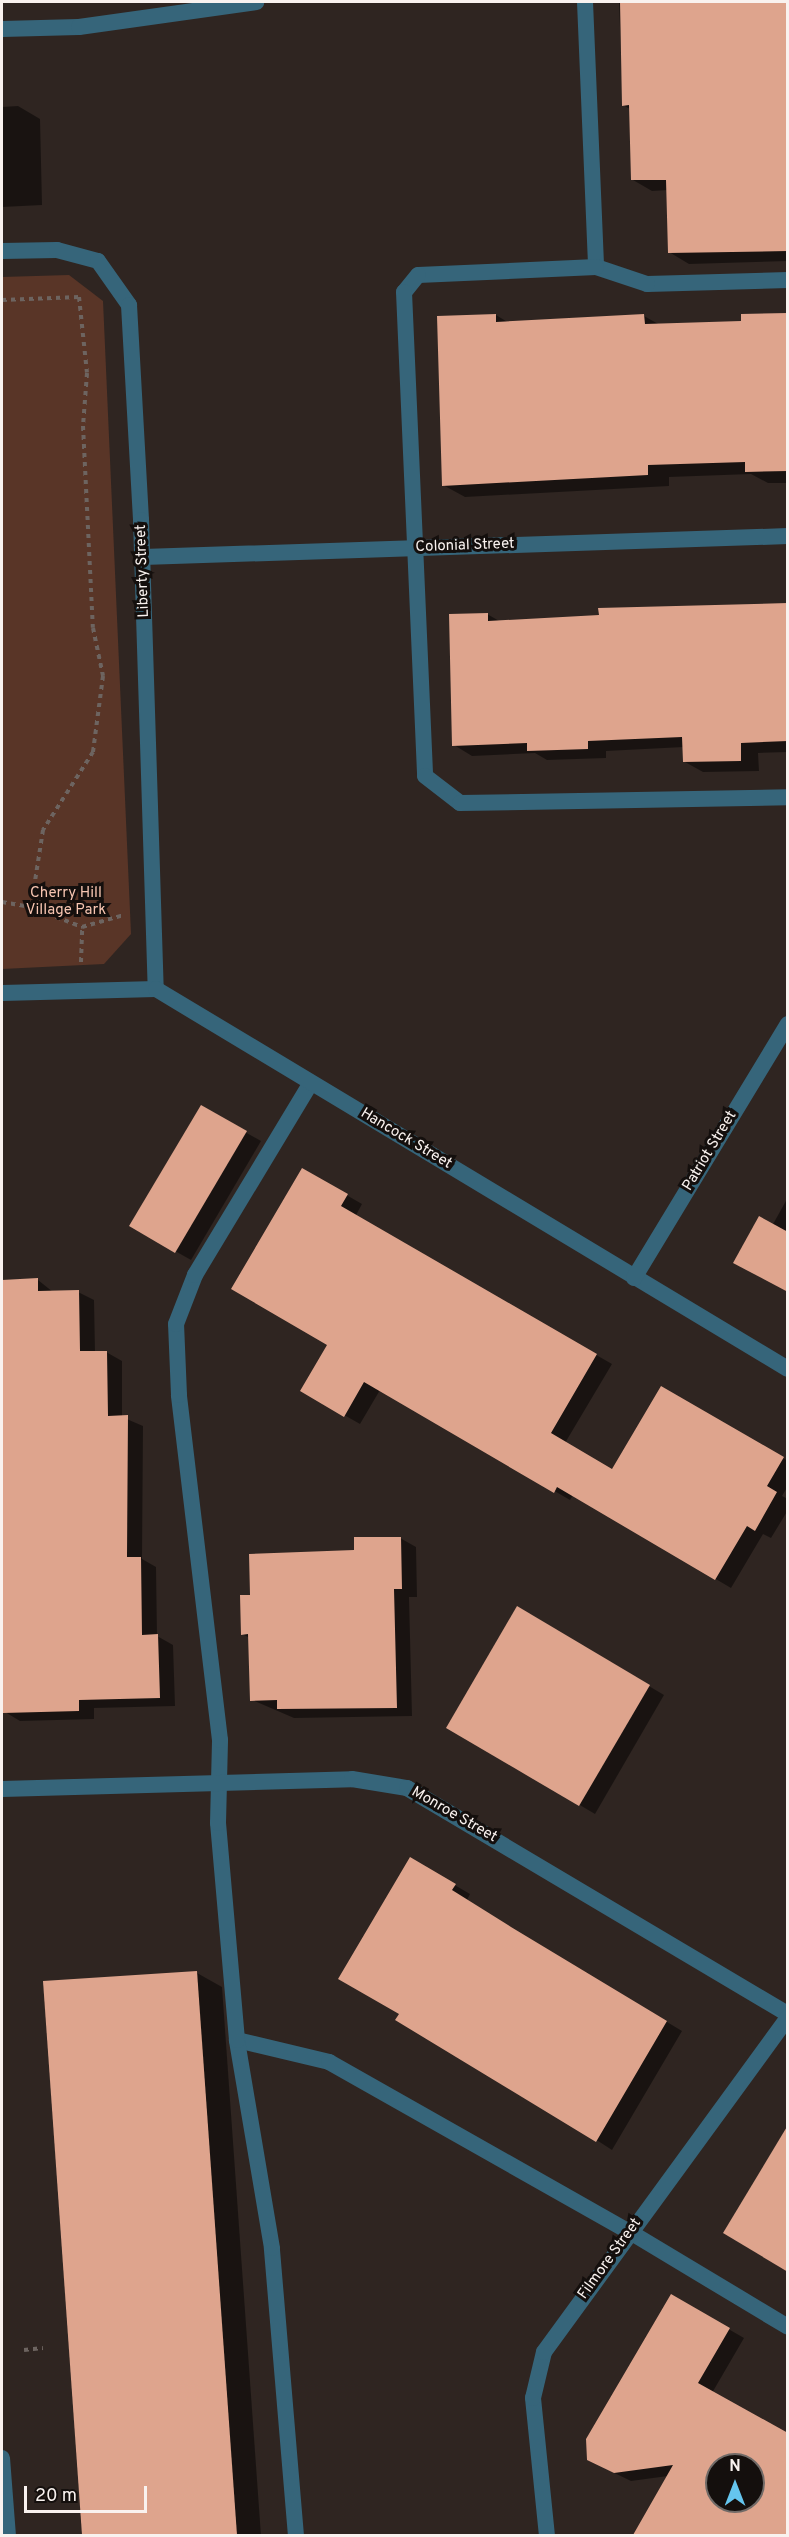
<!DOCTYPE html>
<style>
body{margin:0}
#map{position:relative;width:789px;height:2537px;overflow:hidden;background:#2f2521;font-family:Overpass,sans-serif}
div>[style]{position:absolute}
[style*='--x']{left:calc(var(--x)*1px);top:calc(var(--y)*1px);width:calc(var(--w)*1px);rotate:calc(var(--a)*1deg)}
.green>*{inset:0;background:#593527}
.shadow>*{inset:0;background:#0007}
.building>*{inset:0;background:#dea48d}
.path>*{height:4px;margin-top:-2px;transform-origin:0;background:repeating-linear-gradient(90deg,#6d6460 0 4.5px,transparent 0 9px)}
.service>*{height:16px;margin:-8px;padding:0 8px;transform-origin:8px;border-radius:8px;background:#36657a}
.minor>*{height:16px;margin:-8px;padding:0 8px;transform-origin:8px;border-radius:8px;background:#36657a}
span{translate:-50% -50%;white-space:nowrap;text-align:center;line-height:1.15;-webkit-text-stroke:6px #140f0d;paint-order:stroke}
.street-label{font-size:15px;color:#f9f2ef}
.park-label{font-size:15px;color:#f7c5b1}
.frame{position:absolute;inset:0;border:3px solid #f9f2ef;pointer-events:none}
.north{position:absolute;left:705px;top:2453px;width:60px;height:60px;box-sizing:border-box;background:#140f0d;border:2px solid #706a67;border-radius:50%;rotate:0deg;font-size:16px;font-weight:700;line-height:24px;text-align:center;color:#f9f2ef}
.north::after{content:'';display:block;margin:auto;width:21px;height:27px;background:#65c5ee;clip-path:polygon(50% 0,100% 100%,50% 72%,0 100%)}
.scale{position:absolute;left:24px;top:2486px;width:123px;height:27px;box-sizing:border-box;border:3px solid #f9f2ef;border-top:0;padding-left:8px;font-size:18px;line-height:21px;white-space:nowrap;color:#f9f2ef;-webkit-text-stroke:4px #140f0d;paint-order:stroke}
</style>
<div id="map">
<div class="green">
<i style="clip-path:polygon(69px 275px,103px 301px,131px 934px,104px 964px,2px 969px,2px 277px)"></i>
</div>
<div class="shadow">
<i style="clip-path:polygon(619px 2px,788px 2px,788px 261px,689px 264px,669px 252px,668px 190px,652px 191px,633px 180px,630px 109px,623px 105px)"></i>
<i style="clip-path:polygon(18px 106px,40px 119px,42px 205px,2px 207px,2px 107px)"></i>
<i style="clip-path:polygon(788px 314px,788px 483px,768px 483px,751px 474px,669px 477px,669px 486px,465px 497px,443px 485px,496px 315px,509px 323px,644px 316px,660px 325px,742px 323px)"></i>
<i style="clip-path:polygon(788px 605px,788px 752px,758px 753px,759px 771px,703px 772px,685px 762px,684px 747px,606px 751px,606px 758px,547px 760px,535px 753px,472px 756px,454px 745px,487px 614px,501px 622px)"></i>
<i style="clip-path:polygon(201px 1107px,261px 1141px,191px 1260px,131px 1226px)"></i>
<i style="clip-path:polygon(303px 1170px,362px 1204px,355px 1217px,612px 1364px,565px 1443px,613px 1471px,662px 1388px,788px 1461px,788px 1486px,782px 1496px,788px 1499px,788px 1510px,771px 1538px,763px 1534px,731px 1588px,573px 1495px,570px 1500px,380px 1390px,360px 1424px,302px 1391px,329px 1344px)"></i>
<i style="clip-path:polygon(787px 1199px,788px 1291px,772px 1226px)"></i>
<i style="clip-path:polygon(38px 1280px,53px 1292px,78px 1292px,94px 1300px,95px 1352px,106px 1352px,122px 1361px,122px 1417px,143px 1426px,142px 1559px,156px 1567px,157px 1636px,173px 1645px,175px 1706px,94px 1708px,94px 1719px,20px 1721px,5px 1712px,2px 1281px)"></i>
<i style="clip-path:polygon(400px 1538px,416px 1547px,417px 1597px,409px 1597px,412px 1716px,294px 1718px,252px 1700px,250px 1638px,242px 1634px,252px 1597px,356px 1551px)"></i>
<i style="clip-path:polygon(517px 1608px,664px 1695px,595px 1814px,448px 1727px)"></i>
<i style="clip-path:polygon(410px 1859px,470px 1894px,467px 1900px,527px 1938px,682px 2031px,612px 2150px,401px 2013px)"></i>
<i style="clip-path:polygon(197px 1973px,222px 1987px,261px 2536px,84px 2536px,44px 1983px)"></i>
<i style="clip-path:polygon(evenodd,671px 2296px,744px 2338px,712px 2393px,787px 2435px,788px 2536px,648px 2536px,638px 2530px,668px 2476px,631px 2481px,604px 2468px,671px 2296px,717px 2465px,753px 2465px,753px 2501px,717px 2501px,717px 2465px)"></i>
</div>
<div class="building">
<i style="clip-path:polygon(620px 2px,786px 2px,788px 251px,668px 253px,666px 180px,631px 180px,629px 105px,622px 106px)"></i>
<i style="clip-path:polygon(788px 313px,788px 471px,745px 472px,745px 462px,648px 465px,648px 475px,442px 486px,437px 316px,496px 314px,496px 322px,644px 314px,645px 324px,741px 321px,741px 314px)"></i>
<i style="clip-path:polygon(788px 603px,788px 741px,741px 743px,741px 761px,683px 762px,682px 737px,588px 741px,588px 749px,527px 751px,527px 743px,452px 746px,449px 614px,488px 613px,488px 621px,599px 615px,598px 608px)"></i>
<i style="clip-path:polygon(201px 1105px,247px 1131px,175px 1253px,129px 1226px)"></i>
<i style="clip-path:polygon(302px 1168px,348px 1194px,341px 1206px,597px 1354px,551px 1433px,612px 1469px,661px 1386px,784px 1457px,767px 1486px,777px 1492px,755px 1531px,747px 1526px,715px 1580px,557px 1487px,554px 1493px,364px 1382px,344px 1417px,300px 1391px,327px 1345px,231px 1289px)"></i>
<i style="clip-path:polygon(759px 1216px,788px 1232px,788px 1292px,733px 1263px)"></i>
<i style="clip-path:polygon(38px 1278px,38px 1291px,79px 1290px,80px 1351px,107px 1351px,108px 1416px,128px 1415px,127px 1557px,141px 1557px,142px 1635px,158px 1634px,160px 1698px,79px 1700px,79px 1711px,3px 1713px,2px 1280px)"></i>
<i style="clip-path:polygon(354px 1537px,401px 1537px,402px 1589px,394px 1589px,397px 1708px,277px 1709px,277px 1700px,250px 1701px,248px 1634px,241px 1635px,240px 1595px,250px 1595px,249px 1554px,354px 1550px)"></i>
<i style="clip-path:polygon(517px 1606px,650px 1685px,579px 1806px,446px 1728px)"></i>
<i style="clip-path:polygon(410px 1857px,456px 1884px,452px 1890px,511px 1927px,667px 2021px,596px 2142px,395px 2020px,399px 2014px,338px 1979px)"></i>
<i style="clip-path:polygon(197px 1971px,237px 2535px,82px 2535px,43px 1981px)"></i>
<i style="clip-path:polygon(788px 2125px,788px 2272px,723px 2233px)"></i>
<i style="clip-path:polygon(evenodd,671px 2294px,730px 2328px,698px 2383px,788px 2433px,788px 2535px,633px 2535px,673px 2465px,614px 2473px,587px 2460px,586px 2439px,671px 2294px,717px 2465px,753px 2465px,753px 2501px,717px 2501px,717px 2465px)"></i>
</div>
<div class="path">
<i style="--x:2;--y:300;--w:77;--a:-2.2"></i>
<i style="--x:79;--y:297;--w:76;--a:84"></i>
<i style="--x:87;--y:373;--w:53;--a:94.3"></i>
<i style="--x:83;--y:426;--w:202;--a:87.2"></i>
<i style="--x:93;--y:628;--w:49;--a:78.2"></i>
<i style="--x:103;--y:676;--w:77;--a:97.5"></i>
<i style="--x:93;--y:752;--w:93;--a:122.7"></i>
<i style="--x:43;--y:830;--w:78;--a:98.9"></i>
<i style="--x:2;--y:902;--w:29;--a:10"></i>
<i style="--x:31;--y:907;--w:55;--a:21.4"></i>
<i style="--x:82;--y:927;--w:44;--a:-15.9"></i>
<i style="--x:81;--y:962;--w:35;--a:-88"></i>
<i style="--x:787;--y:1975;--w:1;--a:0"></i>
<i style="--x:24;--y:2350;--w:19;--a:-6"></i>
</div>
<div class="service">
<i style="--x:585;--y:2;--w:265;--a:87.6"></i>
<i style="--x:2;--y:29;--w:77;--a:-1.5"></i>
<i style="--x:79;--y:27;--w:179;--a:-8"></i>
<i style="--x:788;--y:280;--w:141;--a:178.4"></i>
<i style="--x:647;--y:284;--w:54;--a:-161.6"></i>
<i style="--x:596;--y:267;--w:178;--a:177.4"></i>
<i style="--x:418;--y:275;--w:22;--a:129"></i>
<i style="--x:404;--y:292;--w:484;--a:87.5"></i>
<i style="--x:425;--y:776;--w:44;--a:37.6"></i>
<i style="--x:460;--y:803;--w:328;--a:-1"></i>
<i style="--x:237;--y:2040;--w:95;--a:13.4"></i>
<i style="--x:329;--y:2062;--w:346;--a:29.5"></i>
<i style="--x:630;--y:2232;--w:184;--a:31"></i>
<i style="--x:296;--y:2536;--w:289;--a:-94.8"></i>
<i style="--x:272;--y:2248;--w:211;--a:-99.6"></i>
<i style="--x:237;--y:2040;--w:218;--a:-95"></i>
<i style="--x:218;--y:1823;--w:83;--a:-88.6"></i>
<i style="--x:220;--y:1740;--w:347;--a:-96.8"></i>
<i style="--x:179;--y:1395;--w:71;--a:-92.4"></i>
<i style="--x:176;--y:1324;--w:53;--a:-68.8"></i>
<i style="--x:195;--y:1275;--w:224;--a:-58.9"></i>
</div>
<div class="minor">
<i style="--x:2;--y:251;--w:55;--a:-1"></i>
<i style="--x:57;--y:250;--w:42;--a:15"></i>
<i style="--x:98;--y:261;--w:54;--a:54.8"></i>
<i style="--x:129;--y:305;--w:215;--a:86.8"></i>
<i style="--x:141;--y:520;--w:469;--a:88.2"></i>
<i style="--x:143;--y:557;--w:645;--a:-1.86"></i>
<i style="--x:2;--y:993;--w:154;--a:-1.5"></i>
<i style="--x:156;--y:989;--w:737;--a:31.02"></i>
<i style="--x:634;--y:1278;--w:297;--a:-58.8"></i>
<i style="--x:2;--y:1789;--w:350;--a:-1.6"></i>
<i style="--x:352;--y:1779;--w:56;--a:9.3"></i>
<i style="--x:407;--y:1788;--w:443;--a:30.7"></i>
<i style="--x:2;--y:2458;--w:78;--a:85.6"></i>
<i style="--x:547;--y:2536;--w:139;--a:-95.8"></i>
<i style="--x:533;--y:2398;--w:47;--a:-76.6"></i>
<i style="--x:544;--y:2352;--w:414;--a:-53.9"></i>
</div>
<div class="street-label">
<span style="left:465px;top:546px;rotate:-2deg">Colonial Street</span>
<span style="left:143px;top:571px;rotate:-92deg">Liberty Street</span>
<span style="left:406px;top:1139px;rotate:31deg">Hancock Street</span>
<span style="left:710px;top:1151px;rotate:-59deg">Patriot Street</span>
<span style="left:454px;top:1815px;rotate:30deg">Monroe Street</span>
<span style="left:610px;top:2259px;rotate:-54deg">Filmore Street</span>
</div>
<div class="park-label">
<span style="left:66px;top:902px">Cherry Hill<br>Village Park</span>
</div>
<div class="frame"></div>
<div class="north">N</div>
<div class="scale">20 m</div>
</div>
